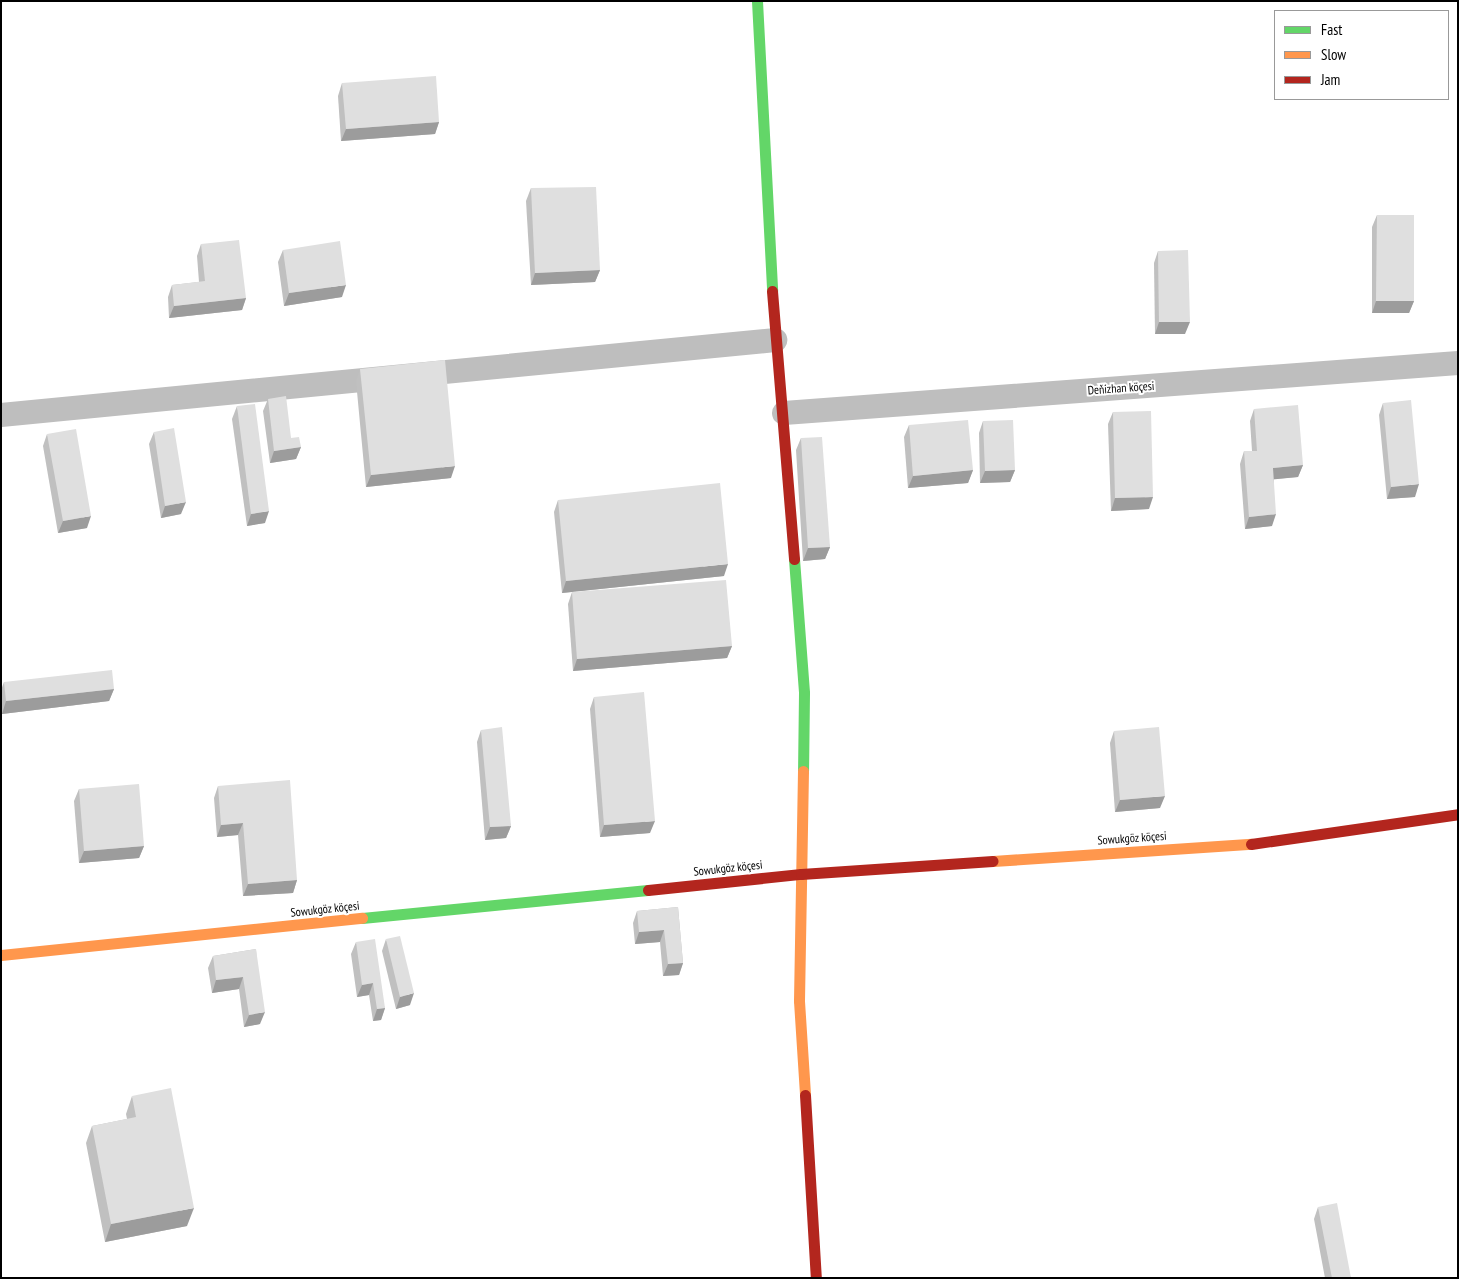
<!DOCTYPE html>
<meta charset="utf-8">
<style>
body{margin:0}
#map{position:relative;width:1459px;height:1279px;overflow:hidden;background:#fff;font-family:"PT Sans Narrow",sans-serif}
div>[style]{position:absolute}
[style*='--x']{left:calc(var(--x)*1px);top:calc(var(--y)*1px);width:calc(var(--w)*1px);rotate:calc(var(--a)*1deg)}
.street>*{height:24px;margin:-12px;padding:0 12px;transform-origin:12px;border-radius:12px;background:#bebebe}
.fast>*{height:11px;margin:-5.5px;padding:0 5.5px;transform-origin:5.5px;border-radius:5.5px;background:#63d668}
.slow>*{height:11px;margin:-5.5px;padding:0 5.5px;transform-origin:5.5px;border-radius:5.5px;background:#ff974d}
.jam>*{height:11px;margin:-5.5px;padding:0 5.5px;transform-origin:5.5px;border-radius:5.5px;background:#b3261e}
.wall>*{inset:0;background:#c0c0c0}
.shaded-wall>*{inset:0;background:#9c9c9c}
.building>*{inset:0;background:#dfdfdf}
span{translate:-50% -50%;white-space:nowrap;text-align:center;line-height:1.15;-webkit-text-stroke:4px #fff;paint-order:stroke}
.street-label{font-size:12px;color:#000}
.frame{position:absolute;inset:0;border:2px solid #000;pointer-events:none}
.legend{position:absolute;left:1274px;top:10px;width:175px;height:90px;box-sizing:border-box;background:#fff;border:1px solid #999;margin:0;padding:6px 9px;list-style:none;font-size:15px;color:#000}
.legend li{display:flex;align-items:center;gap:10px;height:25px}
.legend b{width:25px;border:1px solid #999}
</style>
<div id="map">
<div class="street">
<i style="--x:784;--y:413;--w:676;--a:-4.24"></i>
<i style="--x:1;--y:415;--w:778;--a:-5.53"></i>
</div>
<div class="fast">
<i style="--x:757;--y:1;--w:290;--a:87"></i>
<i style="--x:794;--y:559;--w:134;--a:85.7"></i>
<i style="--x:804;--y:693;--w:78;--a:90.7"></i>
<i style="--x:362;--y:918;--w:287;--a:-5.6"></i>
</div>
<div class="slow">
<i style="--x:803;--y:771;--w:230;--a:91"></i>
<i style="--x:799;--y:1001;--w:94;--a:86.3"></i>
<i style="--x:993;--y:861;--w:259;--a:-3.8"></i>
<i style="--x:1;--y:955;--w:363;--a:-5.9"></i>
</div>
<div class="jam">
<i style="--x:772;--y:291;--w:269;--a:85.3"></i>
<i style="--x:1251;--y:844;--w:209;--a:-8.2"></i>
<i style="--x:648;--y:890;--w:154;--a:-6"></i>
<i style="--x:801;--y:874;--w:192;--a:-3.9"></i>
<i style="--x:805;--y:1095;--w:183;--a:86.6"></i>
</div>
<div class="wall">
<i style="clip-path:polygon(342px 83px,439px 122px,435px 134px,341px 141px,338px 96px)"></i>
<i style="clip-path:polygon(531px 188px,600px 270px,595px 282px,531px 285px,526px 201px)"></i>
<i style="clip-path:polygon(1377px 215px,1414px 301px,1409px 313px,1372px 313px,1372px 227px)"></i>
<i style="clip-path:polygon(201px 244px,246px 298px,242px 310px,169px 318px,168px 297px,172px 285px,199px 282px,197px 256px)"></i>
<i style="clip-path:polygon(283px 250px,342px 297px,284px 306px,278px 262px)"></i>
<i style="clip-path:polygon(1158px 251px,1185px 334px,1155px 334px,1154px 263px)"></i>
<i style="clip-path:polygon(360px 369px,451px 478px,366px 487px,356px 381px)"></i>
<i style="clip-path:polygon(268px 399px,291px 438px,301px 447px,296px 459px,270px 463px,263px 411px)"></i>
<i style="clip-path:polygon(1383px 403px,1415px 497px,1387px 499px,1379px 415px)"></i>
<i style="clip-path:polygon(237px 406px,265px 523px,247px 526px,232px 419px)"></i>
<i style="clip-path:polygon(1254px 409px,1303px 465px,1298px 477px,1274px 479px,1272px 526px,1245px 529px,1240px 464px,1244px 451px,1252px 451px,1250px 421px)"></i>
<i style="clip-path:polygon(1113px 412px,1149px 509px,1111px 511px,1108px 424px)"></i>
<i style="clip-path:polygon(983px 421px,1015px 470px,1010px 482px,980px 483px,979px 433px)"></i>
<i style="clip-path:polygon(909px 425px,973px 470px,968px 483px,908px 488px,904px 437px)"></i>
<i style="clip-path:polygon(154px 432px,181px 514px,161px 518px,149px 444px)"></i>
<i style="clip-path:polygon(47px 434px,87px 528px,58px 533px,43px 446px)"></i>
<i style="clip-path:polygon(801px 438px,830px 547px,825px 559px,803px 561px,796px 450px)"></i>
<i style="clip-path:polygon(558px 500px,724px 576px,562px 593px,554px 512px)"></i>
<i style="clip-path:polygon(572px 592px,732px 646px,727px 658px,573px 671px,568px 604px)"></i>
<i style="clip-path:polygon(4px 682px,114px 689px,109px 701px,2px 714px,1px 690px)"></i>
<i style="clip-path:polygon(594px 697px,650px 833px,600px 837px,590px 709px)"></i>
<i style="clip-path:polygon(481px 730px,511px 826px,506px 838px,485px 840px,477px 742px)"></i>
<i style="clip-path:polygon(1114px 731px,1160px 808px,1115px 812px,1110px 743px)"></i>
<i style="clip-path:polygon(218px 786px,297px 880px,293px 893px,243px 896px,238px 835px,217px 837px,214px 798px)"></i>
<i style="clip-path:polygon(79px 789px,144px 846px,139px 858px,79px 863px,74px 801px)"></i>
<i style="clip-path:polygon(678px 907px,683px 963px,679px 975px,663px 976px,660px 942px,635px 944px,633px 923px,637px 911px)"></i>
<i style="clip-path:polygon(386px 939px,410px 1005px,396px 1009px,382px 951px)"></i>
<i style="clip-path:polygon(356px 942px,385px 1008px,381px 1020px,373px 1021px,369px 995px,357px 997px,351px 954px)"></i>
<i style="clip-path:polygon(256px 949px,260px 1024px,244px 1027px,239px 989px,212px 993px,208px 968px,213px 956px)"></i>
<i style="clip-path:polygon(132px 1096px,187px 1226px,105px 1242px,86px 1143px,92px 1126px,127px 1119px,126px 1114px)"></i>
<i style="clip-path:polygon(1318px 1207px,1351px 1278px,1325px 1278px,1314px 1219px)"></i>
</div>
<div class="shaded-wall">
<i style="clip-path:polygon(439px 122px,435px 134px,341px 141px,346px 129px)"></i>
<i style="clip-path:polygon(600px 270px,595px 282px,531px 285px,535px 273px)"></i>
<i style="clip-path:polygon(346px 285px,342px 297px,284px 306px,289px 293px)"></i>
<i style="clip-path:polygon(246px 298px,242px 310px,169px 318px,174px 306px)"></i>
<i style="clip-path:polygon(1376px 301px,1414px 301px,1409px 313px,1372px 313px)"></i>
<i style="clip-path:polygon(1159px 322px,1190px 322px,1185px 334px,1155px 334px)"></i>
<i style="clip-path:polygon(301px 447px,296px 459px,270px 463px,274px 451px)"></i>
<i style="clip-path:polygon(1303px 465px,1298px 477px,1268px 480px,1273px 468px)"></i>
<i style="clip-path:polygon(455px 466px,451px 478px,366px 487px,371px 475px)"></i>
<i style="clip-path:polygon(973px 470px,968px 483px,908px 488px,913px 476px)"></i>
<i style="clip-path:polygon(1015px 470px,1010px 482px,980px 483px,985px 471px)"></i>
<i style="clip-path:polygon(1419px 484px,1415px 497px,1387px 499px,1391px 487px)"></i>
<i style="clip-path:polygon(1153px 497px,1149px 509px,1111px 511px,1115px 498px)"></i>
<i style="clip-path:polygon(186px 502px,181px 514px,161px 518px,165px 506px)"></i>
<i style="clip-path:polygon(269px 511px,265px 523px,247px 526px,251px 514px)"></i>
<i style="clip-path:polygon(1276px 514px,1272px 526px,1245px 529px,1249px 517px)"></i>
<i style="clip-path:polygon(91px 516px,87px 528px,58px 533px,63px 521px)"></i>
<i style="clip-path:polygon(830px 547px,825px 559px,803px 561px,808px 548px)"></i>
<i style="clip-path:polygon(728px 564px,724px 576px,562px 593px,566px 581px)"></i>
<i style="clip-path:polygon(732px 646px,727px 658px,573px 671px,577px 659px)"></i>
<i style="clip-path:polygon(114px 689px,109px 701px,2px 714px,6px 701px)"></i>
<i style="clip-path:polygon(1165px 796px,1160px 808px,1115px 812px,1120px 800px)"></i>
<i style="clip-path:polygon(655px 821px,650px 833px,600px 837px,604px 825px)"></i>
<i style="clip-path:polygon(243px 823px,238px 835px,217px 837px,221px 825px)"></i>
<i style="clip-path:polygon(511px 826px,506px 838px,485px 840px,490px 827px)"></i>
<i style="clip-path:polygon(144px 846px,139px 858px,79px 863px,84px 851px)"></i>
<i style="clip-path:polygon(297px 880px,293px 893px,243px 896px,248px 884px)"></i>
<i style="clip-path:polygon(664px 930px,660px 942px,635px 944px,639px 932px)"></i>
<i style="clip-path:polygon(683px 963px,679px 975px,663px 976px,668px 964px)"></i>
<i style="clip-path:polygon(243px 977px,239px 989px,212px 993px,216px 980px)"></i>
<i style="clip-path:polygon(373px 983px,369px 995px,357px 997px,362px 985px)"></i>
<i style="clip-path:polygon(414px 993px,410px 1005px,396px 1009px,400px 997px)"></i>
<i style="clip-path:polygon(385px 1008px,381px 1020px,373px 1021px,377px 1009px)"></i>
<i style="clip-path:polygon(265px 1012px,260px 1024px,244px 1027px,249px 1015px)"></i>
<i style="clip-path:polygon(194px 1208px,187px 1226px,105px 1242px,111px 1224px)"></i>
</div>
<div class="building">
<i style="clip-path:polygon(436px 76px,439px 122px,346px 129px,342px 83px)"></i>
<i style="clip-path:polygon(596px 187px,600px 270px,535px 273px,531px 188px)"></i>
<i style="clip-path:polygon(1377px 215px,1414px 215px,1414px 301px,1376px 301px)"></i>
<i style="clip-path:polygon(239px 240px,246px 298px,174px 306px,172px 285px,205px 281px,201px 244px)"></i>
<i style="clip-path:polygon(340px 241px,346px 285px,289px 293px,283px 250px)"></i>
<i style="clip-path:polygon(1188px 250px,1190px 322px,1159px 322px,1158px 251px)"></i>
<i style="clip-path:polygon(445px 360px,455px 466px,371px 475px,360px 369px)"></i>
<i style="clip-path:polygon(286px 396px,291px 438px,299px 437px,301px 447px,274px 451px,268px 399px)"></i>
<i style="clip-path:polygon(1411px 400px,1419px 484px,1391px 487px,1383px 403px)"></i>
<i style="clip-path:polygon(255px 404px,269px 511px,251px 514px,237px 406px)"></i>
<i style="clip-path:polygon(1298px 405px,1303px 465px,1273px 468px,1276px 514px,1249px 517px,1244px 451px,1257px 451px,1254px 409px)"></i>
<i style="clip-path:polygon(1151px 411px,1153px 497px,1115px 498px,1113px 412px)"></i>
<i style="clip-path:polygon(968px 420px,973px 470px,913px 476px,909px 425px)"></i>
<i style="clip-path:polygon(1013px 420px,1015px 470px,985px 471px,983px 421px)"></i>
<i style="clip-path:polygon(174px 428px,186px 502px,165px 506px,154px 432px)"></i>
<i style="clip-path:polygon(76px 429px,91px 516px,63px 521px,47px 434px)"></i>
<i style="clip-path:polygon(822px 437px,830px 547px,808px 548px,801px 438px)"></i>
<i style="clip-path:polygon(720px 483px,728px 564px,566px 581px,558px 500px)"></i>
<i style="clip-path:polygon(726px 580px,732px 646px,577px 659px,572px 592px)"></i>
<i style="clip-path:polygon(112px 670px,114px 689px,6px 701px,4px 682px)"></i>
<i style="clip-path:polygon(644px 692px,655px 821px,604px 825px,594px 697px)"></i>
<i style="clip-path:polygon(502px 727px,511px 826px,490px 827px,481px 730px)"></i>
<i style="clip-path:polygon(1159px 727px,1165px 796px,1120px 800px,1114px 731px)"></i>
<i style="clip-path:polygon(290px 780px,297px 880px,248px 884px,243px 823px,221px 825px,218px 786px)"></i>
<i style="clip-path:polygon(139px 784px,144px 846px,84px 851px,79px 789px)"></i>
<i style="clip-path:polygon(678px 907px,683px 963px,668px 964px,664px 930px,639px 932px,637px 911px)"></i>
<i style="clip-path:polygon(400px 936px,414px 993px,400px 997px,386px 939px)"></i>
<i style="clip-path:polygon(375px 939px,385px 1008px,377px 1009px,373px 983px,362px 985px,356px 942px)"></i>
<i style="clip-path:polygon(256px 949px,265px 1012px,249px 1015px,243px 977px,216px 980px,213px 956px)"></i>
<i style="clip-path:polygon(171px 1088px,194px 1208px,111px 1224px,92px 1126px,136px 1117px,132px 1096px)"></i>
<i style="clip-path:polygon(1337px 1203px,1351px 1278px,1332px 1278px,1318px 1207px)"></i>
</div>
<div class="street-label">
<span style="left:1121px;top:388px;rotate:-4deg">Deňizhan köçesi</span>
<span style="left:1132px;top:838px;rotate:-4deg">Sowukgöz köçesi</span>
<span style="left:728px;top:868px;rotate:-6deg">Sowukgöz köçesi</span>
<span style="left:325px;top:909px;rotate:-6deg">Sowukgöz köçesi</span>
</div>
<div class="frame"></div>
<ul class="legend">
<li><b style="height:6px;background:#63d668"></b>Fast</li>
<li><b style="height:6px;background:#ff974d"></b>Slow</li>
<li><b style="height:6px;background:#b3261e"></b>Jam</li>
</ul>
</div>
